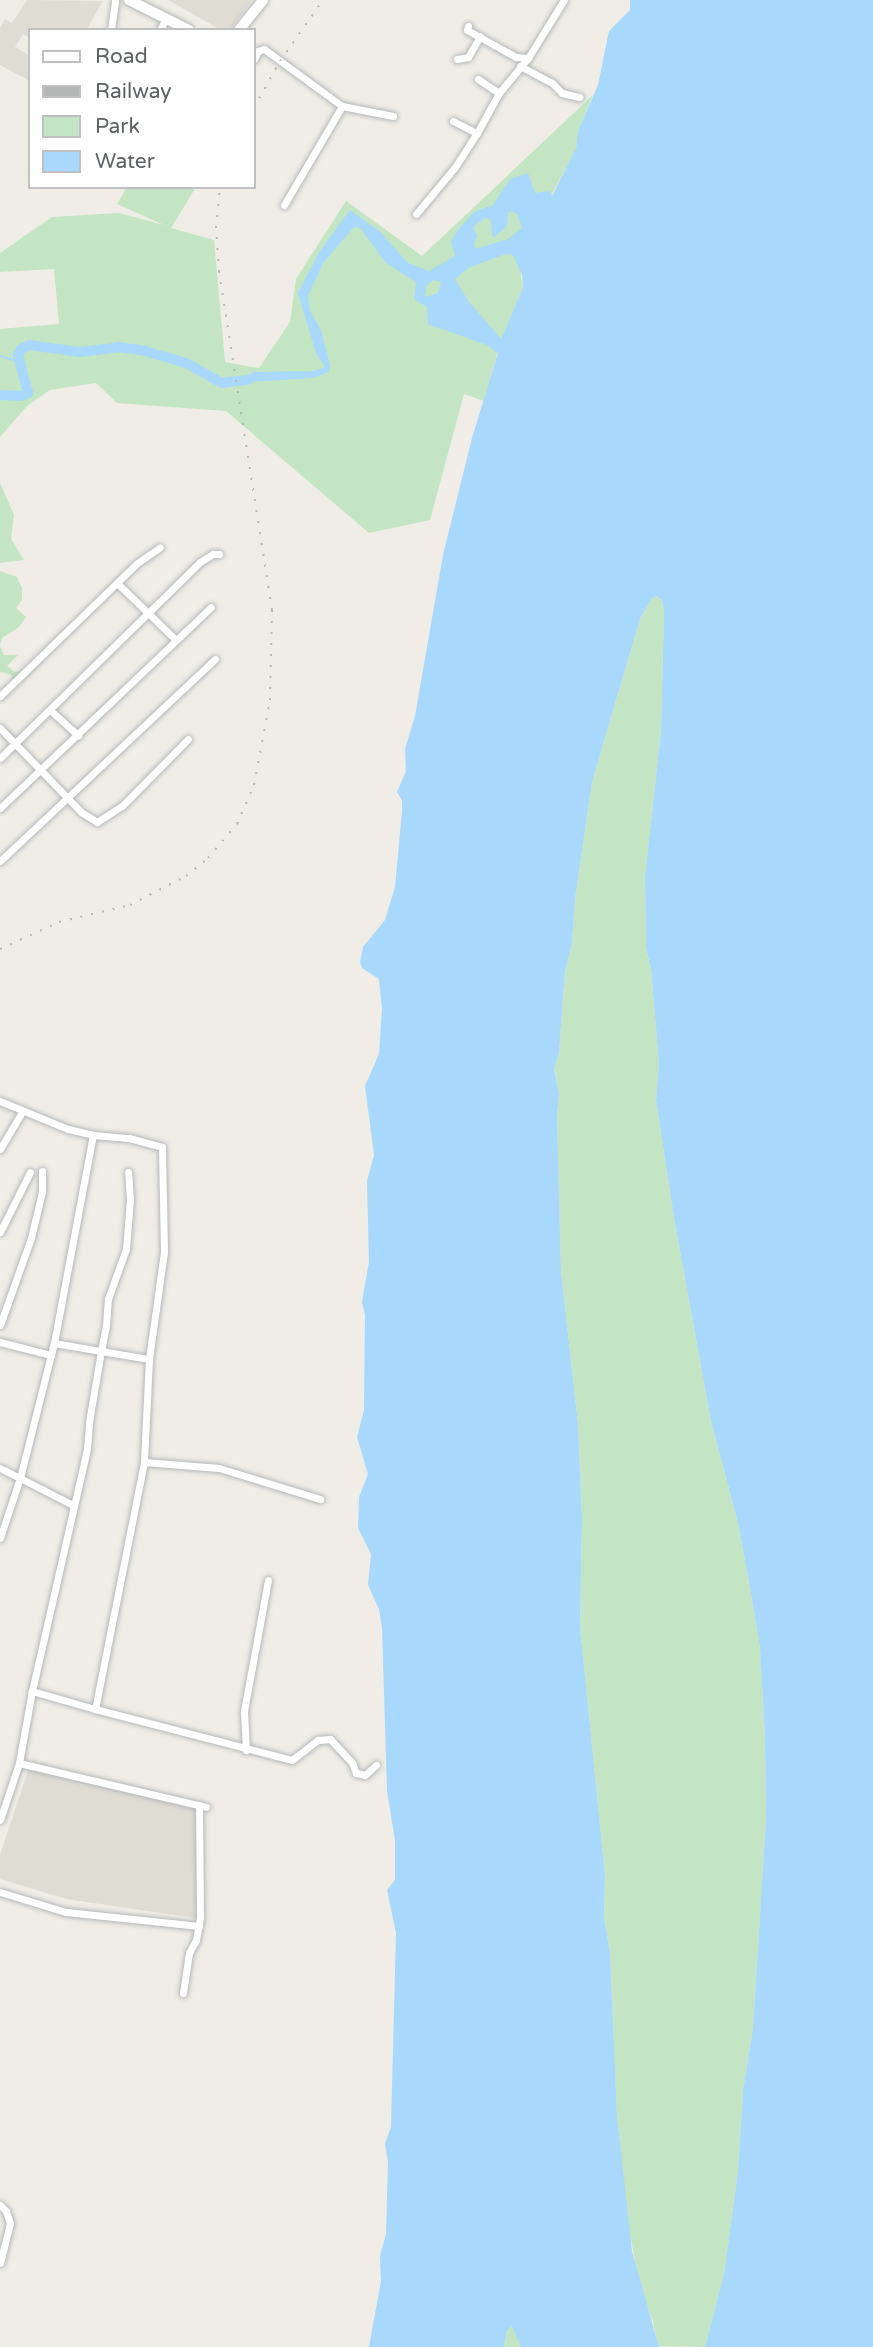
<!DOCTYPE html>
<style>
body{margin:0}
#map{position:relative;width:873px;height:2347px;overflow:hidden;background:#efede5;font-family:"Varela Round",sans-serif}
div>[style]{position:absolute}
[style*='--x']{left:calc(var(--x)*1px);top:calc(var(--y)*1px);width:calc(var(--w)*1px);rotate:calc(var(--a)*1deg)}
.education>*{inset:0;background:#dfdcd3}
.green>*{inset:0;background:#c3e5c3}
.water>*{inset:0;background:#a8d8fc}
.stream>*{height:2px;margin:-1px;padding:0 1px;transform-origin:1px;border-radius:1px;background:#a8d8fc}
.river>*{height:10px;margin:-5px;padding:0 5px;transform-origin:5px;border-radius:5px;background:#a8d8fc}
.roads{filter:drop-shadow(0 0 2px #b5b8bc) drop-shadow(0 0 2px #b5b8bc)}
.minor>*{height:7px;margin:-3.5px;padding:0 3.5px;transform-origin:3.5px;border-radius:3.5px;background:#fff}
.tertiary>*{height:10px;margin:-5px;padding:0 5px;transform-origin:5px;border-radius:5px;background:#fff}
.rail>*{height:2px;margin-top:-1px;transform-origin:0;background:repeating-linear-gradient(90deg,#b5b6b6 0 2px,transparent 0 11px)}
span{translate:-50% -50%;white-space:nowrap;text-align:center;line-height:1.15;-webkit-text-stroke:6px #fff;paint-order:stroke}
.legend{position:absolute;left:28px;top:28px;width:228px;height:161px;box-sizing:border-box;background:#fff;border:2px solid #bec0c1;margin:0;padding:9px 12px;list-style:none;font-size:21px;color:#5d6165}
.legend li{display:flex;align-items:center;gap:14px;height:35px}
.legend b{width:35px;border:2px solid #bec0c1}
</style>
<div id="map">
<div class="education">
<i style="clip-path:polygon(27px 0,103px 1px,86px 30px,30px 30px,30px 38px,23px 34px,15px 47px,30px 56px,30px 81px,0 65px,0 28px,5px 19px,12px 23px)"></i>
<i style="clip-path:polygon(168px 0,252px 0,230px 30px,221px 30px)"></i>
<i style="clip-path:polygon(30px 1765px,202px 1806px,196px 1918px,66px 1899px,0 1879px,0 1855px)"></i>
</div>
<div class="green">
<i style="clip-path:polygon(600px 78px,578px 131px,576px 149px,551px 196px,520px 269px,523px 288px,501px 340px,484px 401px,464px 394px,430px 520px,369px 533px,226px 411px,117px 403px,96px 383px,50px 390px,28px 405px,0 437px,0 329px,59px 324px,54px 269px,0 272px,0 253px,52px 217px,119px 213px,164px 225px,117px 204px,127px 187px,196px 187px,171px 228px,214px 240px,225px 362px,259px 368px,290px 322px,296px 279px,346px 201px,422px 256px,593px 95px)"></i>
<i style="clip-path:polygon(0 483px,14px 515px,11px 539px,24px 560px,0 563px)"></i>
<i style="clip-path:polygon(0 571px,17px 577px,22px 588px,22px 600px,16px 608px,26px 617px,19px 627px,2px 638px,0 646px,4px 655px,18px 655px,7px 666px,15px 672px,23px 670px,12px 680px,11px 675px,0 672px)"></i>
<i style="clip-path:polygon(657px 596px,662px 600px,664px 612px,661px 731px,645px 876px,646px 949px,651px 969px,659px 1064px,656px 1100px,674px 1218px,711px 1421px,738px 1523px,750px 1588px,760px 1648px,765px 1738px,766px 1817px,753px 2028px,743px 2090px,738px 2170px,724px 2274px,705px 2347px,658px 2346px,653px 2321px,640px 2288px,628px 2223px,617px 2115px,610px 1953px,604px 1917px,605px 1875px,580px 1627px,582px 1519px,578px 1424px,561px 1271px,557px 1116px,559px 1093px,554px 1069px,559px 1053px,565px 971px,572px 943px,575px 899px,592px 782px,640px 619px,652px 598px)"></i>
<i style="clip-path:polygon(512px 2326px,516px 2331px,521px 2347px,504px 2347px,507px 2329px)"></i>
</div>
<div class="water">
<i style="clip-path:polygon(evenodd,630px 0,873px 0,873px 2347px,705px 2347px,724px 2274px,738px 2170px,743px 2090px,753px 2028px,766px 1817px,765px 1738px,760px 1648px,750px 1588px,738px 1523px,711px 1421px,674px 1218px,656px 1100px,659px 1064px,651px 969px,646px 949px,645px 876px,661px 731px,664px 612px,662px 600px,657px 596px,652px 598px,640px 619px,592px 782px,575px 899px,572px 943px,565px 971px,559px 1053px,554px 1069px,559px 1093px,557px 1116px,561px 1271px,578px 1424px,582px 1519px,580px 1627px,605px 1875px,604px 1917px,610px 1953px,617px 2115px,632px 2251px,659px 2347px,521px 2347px,512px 2326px,507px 2330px,504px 2347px,369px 2347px,381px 2281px,380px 2256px,386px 2234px,388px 2162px,385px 2144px,391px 2127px,396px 1933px,387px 1890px,395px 1880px,395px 1841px,387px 1791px,382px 1628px,379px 1609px,368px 1585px,371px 1554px,358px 1528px,359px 1497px,368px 1474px,357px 1437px,364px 1410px,365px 1315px,362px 1302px,369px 1262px,367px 1181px,374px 1155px,365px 1086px,379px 1054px,382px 1009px,379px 979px,362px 968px,360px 962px,363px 947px,385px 920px,395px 887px,402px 811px,402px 800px,397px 792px,406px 771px,405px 749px,415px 716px,443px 555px,472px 438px,498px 353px,487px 345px,428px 324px,427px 307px,414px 299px,416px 282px,386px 263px,360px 228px,354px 227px,323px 263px,308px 296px,310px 311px,321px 330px,330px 365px,329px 372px,313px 378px,234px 383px,254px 372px,315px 371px,325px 367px,316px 353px,298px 293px,320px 251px,350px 210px,379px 231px,408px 263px,429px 271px,455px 256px,451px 242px,457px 231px,474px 212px,493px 205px,510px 179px,528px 173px,535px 193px,549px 191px,552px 196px,576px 148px,578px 131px,598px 85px,609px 31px,630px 10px,630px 0,512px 211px,517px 214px,522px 228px,508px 239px,475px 249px,474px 243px,478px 236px,473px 229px,476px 224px,486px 218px,491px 220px,492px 236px,495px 237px,507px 226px,508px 213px,512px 211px,630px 0,506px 254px,513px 255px,522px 275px,523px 288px,501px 339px,469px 302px,455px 279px,468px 268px,506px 254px,630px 0,433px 280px,441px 282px,438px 293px,425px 297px,426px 286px,433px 280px)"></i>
</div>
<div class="stream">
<i style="--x:0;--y:356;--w:19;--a:16"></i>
</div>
<div class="river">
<i style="--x:0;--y:395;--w:21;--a:3"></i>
<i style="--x:21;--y:396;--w:8;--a:-23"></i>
<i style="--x:28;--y:393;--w:39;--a:-105"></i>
<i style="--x:18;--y:355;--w:7;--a:-63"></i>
<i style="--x:21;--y:349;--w:9;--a:-27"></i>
<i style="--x:29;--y:345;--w:51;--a:7.8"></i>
<i style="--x:80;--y:352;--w:38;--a:-7"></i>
<i style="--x:118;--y:347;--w:27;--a:8"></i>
<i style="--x:145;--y:351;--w:43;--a:16.3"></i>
<i style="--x:186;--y:363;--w:41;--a:29.1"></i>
<i style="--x:222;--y:383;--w:26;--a:-7"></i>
</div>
<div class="roads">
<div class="minor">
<i style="--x:468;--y:26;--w:4;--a:104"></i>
<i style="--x:467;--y:30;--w:56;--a:28.9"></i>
<i style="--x:516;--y:57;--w:12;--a:5"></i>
<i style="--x:111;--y:30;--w:30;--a:-82"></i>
<i style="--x:160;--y:30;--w:13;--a:-63"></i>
<i style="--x:254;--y:59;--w:9;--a:-63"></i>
<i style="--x:258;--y:51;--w:6;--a:-18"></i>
<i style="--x:264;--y:49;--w:97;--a:36.2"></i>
<i style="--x:342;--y:106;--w:52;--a:11.1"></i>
<i style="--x:457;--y:59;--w:11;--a:-10"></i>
<i style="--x:468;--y:57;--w:24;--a:-60"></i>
<i style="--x:520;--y:66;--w:36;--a:28"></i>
<i style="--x:552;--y:83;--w:14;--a:45"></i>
<i style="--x:562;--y:93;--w:18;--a:13"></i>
<i style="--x:478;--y:79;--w:25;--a:34"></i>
<i style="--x:453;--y:121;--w:27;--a:27"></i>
<i style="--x:477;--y:133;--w:46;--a:-61.2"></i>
<i style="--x:499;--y:93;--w:45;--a:-50.4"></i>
<i style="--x:528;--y:58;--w:68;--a:-58.2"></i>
<i style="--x:284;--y:205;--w:115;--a:-59.6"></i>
<i style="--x:416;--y:214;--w:61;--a:-50.3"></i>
<i style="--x:455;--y:167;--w:40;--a:-57.1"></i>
<i style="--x:117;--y:583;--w:82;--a:44"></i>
<i style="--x:0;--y:696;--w:190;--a:-44.1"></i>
<i style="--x:136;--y:564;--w:29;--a:-35"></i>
<i style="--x:50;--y:710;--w:38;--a:42"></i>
<i style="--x:0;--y:728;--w:117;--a:46"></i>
<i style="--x:81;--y:812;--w:19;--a:32"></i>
<i style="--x:97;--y:822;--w:30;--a:-33"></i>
<i style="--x:122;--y:806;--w:94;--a:-45.4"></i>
<i style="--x:0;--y:758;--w:280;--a:-44.4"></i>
<i style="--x:200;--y:562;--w:15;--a:-32"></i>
<i style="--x:213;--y:554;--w:6;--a:0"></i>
<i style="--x:0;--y:808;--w:291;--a:-43.6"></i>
<i style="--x:0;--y:861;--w:295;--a:-43.2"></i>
<i style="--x:0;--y:1101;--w:74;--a:22.4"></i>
<i style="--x:68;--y:1129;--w:26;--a:13"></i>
<i style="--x:0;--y:1149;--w:43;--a:-59.3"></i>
<i style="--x:0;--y:1232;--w:67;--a:-63.4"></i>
<i style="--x:0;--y:1325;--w:92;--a:-70.4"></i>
<i style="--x:31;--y:1238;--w:47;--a:-76.6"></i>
<i style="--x:42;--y:1192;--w:21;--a:-90"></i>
<i style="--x:0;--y:1342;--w:53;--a:14.3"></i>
<i style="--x:54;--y:1343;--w:212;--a:-79.4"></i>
<i style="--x:93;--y:1135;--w:36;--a:5"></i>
<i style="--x:129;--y:1138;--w:34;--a:15"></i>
<i style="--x:162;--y:1147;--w:105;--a:88.9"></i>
<i style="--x:164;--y:1252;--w:108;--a:98"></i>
<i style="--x:144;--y:1462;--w:75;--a:4.6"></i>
<i style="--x:219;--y:1468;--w:106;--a:17.1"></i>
<i style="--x:0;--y:1468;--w:22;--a:27"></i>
<i style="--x:20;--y:1478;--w:139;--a:-75.9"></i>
<i style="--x:54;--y:1343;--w:48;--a:9.7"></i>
<i style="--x:101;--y:1351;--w:49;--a:9.5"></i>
<i style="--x:149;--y:1359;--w:103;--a:92.8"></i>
<i style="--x:144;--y:1462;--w:252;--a:101.2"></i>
<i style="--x:95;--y:1709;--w:66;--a:-164.1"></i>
<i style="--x:32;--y:1691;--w:249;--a:-77.2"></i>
<i style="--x:87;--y:1448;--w:32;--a:-85"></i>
<i style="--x:90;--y:1416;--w:66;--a:-80.4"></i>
<i style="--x:101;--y:1351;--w:25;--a:-79"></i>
<i style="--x:106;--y:1326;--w:27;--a:-86"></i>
<i style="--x:108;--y:1299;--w:53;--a:-70.2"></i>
<i style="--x:126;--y:1249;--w:50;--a:-85.4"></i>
<i style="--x:130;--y:1199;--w:27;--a:-94"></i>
<i style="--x:0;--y:1538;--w:63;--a:-71.6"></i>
<i style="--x:20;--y:1478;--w:59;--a:27"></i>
<i style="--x:95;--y:1709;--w:203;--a:14.5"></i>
<i style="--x:292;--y:1760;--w:33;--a:-38"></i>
<i style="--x:318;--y:1740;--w:12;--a:-5"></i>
<i style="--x:330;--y:1739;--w:33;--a:47"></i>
<i style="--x:352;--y:1763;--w:11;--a:68"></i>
<i style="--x:356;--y:1773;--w:9;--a:13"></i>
<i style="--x:365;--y:1775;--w:15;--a:-42"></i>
<i style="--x:246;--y:1750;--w:39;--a:-93"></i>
<i style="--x:244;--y:1711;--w:133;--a:-79.6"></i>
<i style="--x:19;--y:1763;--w:192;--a:13.2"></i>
<i style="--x:0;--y:1820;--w:60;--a:-71.6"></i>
<i style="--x:19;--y:1763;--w:73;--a:-79.8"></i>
<i style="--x:0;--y:1892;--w:69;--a:16.9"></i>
<i style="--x:66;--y:1912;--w:134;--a:6"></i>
<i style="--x:183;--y:1993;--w:40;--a:-81.5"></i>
<i style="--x:189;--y:1953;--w:15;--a:-62"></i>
<i style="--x:196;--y:1940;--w:23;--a:-80"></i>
<i style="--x:200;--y:1917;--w:112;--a:-90.5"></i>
<i style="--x:0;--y:2205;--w:8;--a:45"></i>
<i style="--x:6;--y:2211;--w:13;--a:72"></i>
<i style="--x:10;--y:2223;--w:41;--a:104"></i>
</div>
<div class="tertiary">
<i style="--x:129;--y:0;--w:67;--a:26.6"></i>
<i style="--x:239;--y:30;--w:38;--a:-51"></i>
</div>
</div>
<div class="rail">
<i style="--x:254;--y:108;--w:54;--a:-61"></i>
<i style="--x:280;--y:61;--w:75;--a:-54.8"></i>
<i style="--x:0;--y:949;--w:65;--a:-24.6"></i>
<i style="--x:59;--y:922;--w:73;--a:-13.5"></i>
<i style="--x:130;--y:905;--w:63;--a:-27.4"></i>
<i style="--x:186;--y:876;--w:28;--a:-39"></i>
<i style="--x:208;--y:858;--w:45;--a:-49.5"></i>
<i style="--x:237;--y:824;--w:43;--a:-66.4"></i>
<i style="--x:254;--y:785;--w:86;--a:-79.3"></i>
<i style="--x:270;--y:700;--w:90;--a:-88.7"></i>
<i style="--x:272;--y:610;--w:342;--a:-98.9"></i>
<i style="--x:219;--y:272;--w:44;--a:-93.9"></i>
<i style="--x:216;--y:228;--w:41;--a:-84.4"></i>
</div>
<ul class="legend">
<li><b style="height:9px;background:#fff"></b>Road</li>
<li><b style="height:9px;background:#b5b6b6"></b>Railway</li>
<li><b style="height:19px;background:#c3e5c3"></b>Park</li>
<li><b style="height:19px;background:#a8d8fc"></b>Water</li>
</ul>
</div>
